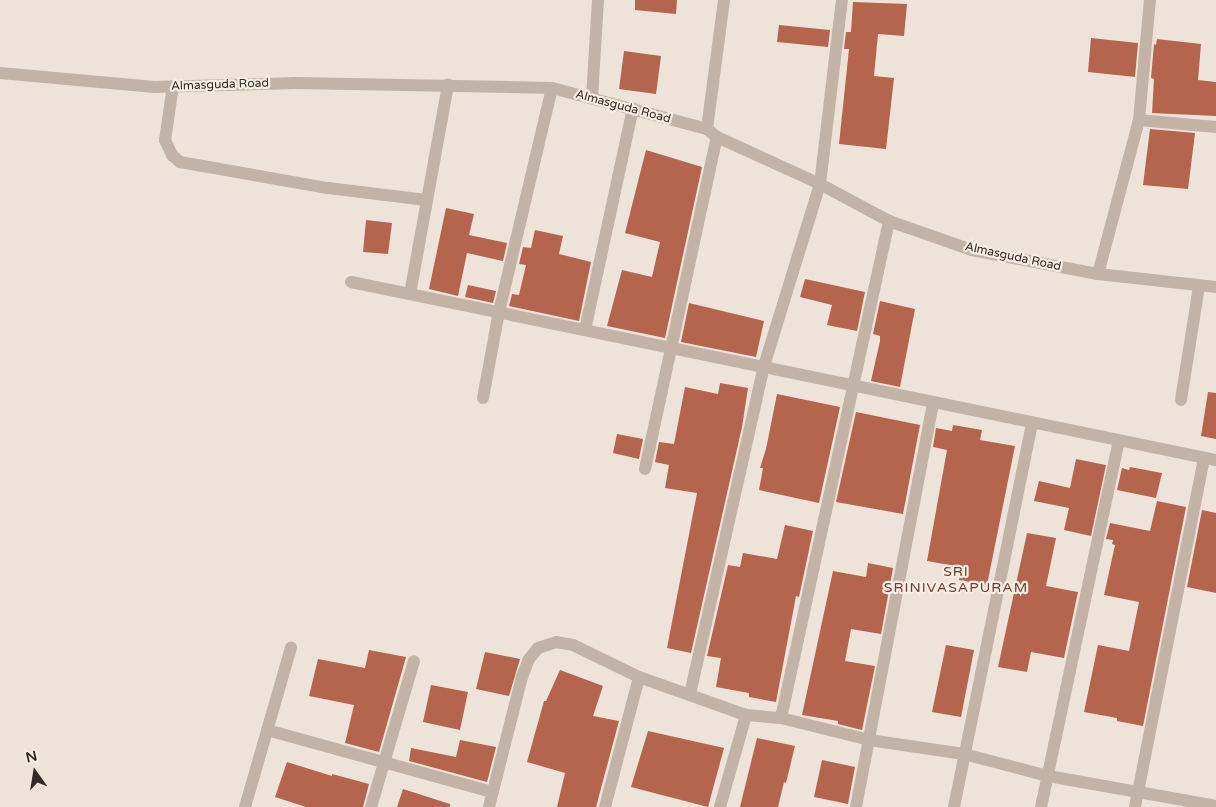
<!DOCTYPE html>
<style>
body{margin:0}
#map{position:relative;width:1216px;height:807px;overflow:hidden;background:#ede3d9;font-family:"Varela Round",sans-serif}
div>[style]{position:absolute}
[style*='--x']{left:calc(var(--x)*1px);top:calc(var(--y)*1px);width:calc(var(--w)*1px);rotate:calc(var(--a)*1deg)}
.building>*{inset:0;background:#b5644e}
.minor>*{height:12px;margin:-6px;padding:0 6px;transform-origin:6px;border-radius:6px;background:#c3b3a7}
.tertiary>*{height:12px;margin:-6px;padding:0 6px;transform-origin:6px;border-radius:6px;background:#c3b3a7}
span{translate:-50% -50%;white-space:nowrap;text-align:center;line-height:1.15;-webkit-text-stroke:4.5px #f6ede4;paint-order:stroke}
.street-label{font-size:12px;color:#312926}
.neighbourhood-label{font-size:14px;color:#75392a;letter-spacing:1px}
.north{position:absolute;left:10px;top:747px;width:50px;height:50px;-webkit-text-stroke:4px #f6ede4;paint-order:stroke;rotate:347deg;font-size:14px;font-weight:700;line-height:20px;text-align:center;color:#312926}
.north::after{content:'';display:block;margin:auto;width:18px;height:22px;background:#312926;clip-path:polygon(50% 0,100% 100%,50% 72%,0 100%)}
</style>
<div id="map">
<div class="building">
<i style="clip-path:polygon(635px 0,677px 0,676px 14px,635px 10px)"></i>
<i style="clip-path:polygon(853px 2px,907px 4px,904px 36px,878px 34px,874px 76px,894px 78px,886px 149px,839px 144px,849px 49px,844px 49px,846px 32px,851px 32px)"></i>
<i style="clip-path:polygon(779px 25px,830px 30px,828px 47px,777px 42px)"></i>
<i style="clip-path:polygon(1091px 38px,1138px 43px,1135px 77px,1088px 72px)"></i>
<i style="clip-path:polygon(1157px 39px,1201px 44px,1198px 80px,1216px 82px,1216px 116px,1152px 113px,1154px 79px,1151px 78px,1154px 44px,1156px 45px)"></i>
<i style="clip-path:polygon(624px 51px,661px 56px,656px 94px,619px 89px)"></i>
<i style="clip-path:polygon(1150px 129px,1195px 133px,1188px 189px,1143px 185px)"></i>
<i style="clip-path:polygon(646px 150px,702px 167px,665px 338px,607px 326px,622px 270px,652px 277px,660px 242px,625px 233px)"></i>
<i style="clip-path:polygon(446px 208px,474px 214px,469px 235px,507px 243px,503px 261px,467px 253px,458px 296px,429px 289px)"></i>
<i style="clip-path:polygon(366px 220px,392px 223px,388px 254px,363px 252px)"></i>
<i style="clip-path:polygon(535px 230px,563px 236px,559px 254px,591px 262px,579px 321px,509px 306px,512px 294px,519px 295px,526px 265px,519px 264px,523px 247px,531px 248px)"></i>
<i style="clip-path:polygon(805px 279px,865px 292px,857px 331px,827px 325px,832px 305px,800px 297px)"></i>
<i style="clip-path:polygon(468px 285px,496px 291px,493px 303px,465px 297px)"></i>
<i style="clip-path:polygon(880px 301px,915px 309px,900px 387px,871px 381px,880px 341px,880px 336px,873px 334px)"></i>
<i style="clip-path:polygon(689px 303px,764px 321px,756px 357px,681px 342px)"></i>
<i style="clip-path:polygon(720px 383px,748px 388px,742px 427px,691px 653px,667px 648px,697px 493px,665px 488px,669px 465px,655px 462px,659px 442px,674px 444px,685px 387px,718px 394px)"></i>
<i style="clip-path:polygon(1208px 392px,1216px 393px,1216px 439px,1201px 436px)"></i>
<i style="clip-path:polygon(777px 394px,840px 407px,819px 503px,759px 490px,763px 468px,760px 468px,766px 449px)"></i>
<i style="clip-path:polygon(856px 412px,920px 425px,903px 514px,836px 502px)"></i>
<i style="clip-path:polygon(953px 425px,982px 430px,980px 440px,1015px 446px,987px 585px,959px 580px,961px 567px,927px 561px,947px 450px,933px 447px,936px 428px,952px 431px)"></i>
<i style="clip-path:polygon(617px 434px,643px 439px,639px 459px,613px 453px)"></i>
<i style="clip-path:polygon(1076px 459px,1106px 465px,1091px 536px,1064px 530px,1069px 508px,1034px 501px,1039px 481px,1070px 488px)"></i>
<i style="clip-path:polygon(1130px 467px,1162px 473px,1156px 498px,1117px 490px,1122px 468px,1129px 470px)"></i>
<i style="clip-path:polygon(1157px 501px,1186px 507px,1143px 726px,1117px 721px,1117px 718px,1084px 712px,1098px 645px,1129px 651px,1139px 602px,1104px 595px,1115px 545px,1112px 544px,1113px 540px,1106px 539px,1110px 523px,1150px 531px)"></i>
<i style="clip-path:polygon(1202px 510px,1216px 513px,1216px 593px,1187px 587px)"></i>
<i style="clip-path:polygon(785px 525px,813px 531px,799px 597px,796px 596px,776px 702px,749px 697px,749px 693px,716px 687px,721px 658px,707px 656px,728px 565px,740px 567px,743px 553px,777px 559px)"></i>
<i style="clip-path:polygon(1027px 533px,1056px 538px,1046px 586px,1078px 592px,1064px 658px,1031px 652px,1027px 672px,998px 667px)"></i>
<i style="clip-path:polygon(868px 563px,893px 568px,881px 634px,851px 629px,845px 661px,875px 666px,862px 730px,838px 724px,838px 721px,802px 715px,833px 571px,866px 577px)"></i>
<i style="clip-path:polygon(946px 645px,974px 650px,961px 717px,932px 712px)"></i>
<i style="clip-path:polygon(369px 650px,406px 657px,379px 752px,345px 743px,354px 705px,309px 696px,318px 659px,365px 668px)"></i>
<i style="clip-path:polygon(485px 652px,520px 659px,509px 696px,476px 689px)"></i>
<i style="clip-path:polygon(560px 670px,603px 686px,593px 716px,619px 721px,596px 807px,557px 807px,565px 773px,527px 762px,544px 701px,546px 701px)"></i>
<i style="clip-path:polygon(431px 685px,468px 692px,460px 730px,423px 722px)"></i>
<i style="clip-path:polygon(648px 731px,724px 748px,708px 807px,631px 787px)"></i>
<i style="clip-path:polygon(757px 738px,795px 746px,786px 783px,784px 782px,778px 807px,740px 807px)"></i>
<i style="clip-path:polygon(460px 740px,496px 747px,487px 782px,409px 761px,411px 748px,456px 757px)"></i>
<i style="clip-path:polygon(822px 760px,855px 767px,848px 804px,814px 797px)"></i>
<i style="clip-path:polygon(287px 762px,332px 776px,332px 774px,369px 784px,363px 807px,306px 807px,275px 797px)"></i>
<i style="clip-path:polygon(403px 789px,450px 804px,450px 807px,397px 807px)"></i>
</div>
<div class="minor">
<i style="--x:173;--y:86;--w:55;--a:98.4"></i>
<i style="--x:165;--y:140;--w:17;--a:65"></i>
<i style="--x:172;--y:155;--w:11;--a:41"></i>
<i style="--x:180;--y:162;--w:150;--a:10"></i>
<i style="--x:328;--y:188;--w:99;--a:7"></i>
<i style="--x:592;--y:98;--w:98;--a:-86.5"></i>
<i style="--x:1139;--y:120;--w:77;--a:5.2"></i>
<i style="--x:707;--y:129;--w:130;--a:-82.5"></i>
<i style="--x:1098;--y:274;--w:159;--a:-75.1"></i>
<i style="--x:1139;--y:120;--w:121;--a:-84.8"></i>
<i style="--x:351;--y:282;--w:883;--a:11.63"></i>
<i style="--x:410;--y:294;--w:213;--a:-79.7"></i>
<i style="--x:585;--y:330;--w:227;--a:-77.8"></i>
<i style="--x:483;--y:398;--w:87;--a:-79.5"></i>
<i style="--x:499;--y:312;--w:230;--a:-76.7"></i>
<i style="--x:1181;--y:400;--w:115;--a:-81"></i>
<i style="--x:645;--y:469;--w:340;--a:-77.8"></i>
<i style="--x:690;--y:694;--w:336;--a:-77.3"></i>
<i style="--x:764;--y:366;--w:190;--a:-72.9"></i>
<i style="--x:820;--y:184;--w:185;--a:-83.2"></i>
<i style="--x:781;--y:718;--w:509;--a:-77.74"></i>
<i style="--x:267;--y:730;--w:233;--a:15.4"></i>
<i style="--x:245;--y:807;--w:166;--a:-73.9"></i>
<i style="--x:371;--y:807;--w:152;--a:-73.6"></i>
<i style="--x:489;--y:807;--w:134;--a:-75.8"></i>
<i style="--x:522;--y:677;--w:19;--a:-69"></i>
<i style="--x:529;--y:659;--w:14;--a:-51"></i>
<i style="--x:538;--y:648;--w:19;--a:-18"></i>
<i style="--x:556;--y:642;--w:17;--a:10"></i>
<i style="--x:573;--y:645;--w:73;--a:25.9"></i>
<i style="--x:639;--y:677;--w:114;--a:19.6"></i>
<i style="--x:746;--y:715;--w:35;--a:5"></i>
<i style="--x:781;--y:718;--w:91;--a:14"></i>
<i style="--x:869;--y:740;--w:96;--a:8.4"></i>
<i style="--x:964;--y:754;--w:87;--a:14.7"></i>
<i style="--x:1048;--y:776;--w:171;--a:10.1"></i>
<i style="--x:605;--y:807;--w:134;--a:-75.3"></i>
<i style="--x:720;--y:807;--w:96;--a:-74.2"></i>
<i style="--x:856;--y:807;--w:412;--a:-79.2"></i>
<i style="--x:954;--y:807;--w:392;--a:-78.5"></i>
<i style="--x:1041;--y:807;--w:374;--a:-78"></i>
<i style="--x:1135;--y:807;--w:356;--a:-78.8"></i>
</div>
<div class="tertiary">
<i style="--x:0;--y:73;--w:155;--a:5.2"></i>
<i style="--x:154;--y:87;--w:142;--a:-1.6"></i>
<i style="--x:296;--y:83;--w:256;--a:1.1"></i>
<i style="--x:552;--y:88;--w:160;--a:14.8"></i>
<i style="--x:707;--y:129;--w:13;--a:39"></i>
<i style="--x:717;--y:137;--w:113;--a:24.5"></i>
<i style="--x:820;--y:184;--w:78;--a:28.2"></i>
<i style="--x:889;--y:221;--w:88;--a:19.3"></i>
<i style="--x:972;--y:250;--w:128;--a:10.8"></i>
<i style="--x:1098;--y:274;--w:119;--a:6.3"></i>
</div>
<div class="street-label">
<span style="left:220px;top:85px;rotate:-2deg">Almasguda Road</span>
<span style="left:623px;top:107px;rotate:15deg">Almasguda Road</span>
<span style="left:1013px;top:257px;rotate:12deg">Almasguda Road</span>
</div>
<div class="neighbourhood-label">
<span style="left:956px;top:580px">SRI<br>SRINIVASAPURAM</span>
</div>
<div class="north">N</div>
</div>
